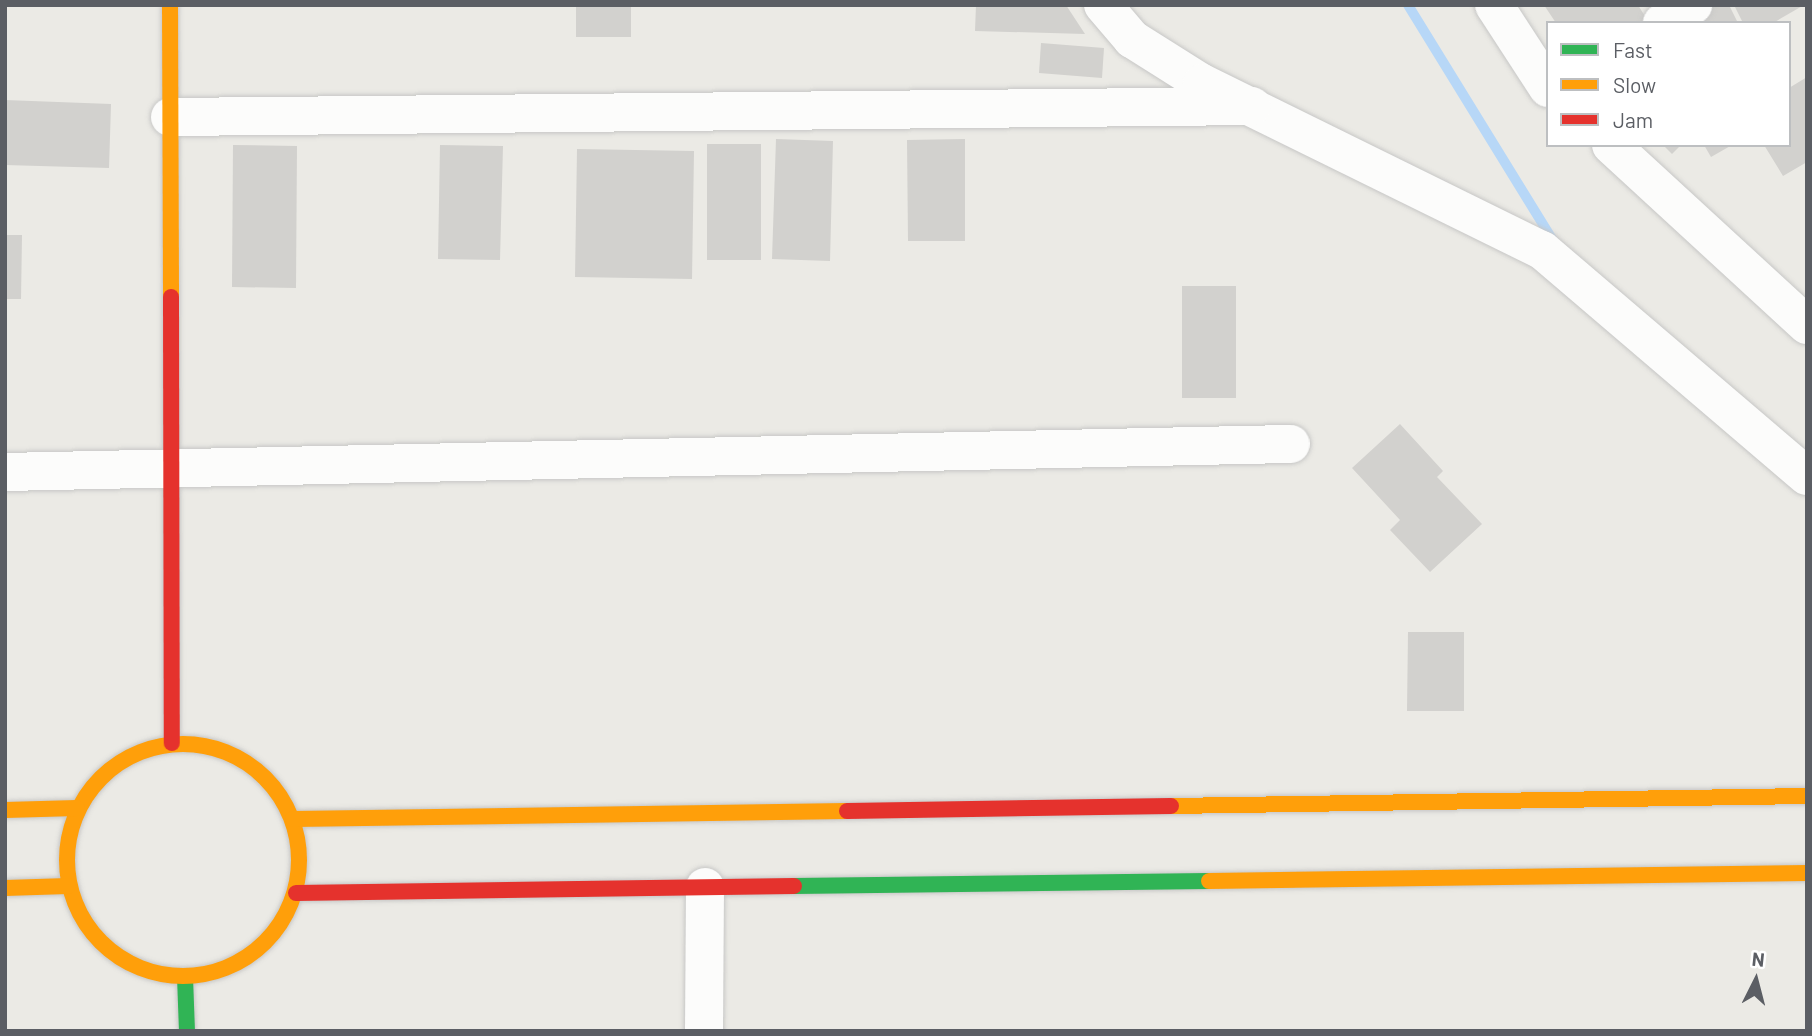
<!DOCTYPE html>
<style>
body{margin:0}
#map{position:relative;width:1812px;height:1036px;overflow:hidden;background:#ebeae5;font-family:Barlow,sans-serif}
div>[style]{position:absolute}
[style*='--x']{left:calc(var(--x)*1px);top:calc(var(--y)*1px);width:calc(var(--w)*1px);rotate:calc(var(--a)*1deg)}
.stream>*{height:10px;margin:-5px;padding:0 5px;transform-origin:5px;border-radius:5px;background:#b7d7f7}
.building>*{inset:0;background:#d2d1ce}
.roads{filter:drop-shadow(0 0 2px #c7c7c6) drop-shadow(0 0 2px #c7c7c6)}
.street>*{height:38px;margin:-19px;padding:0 19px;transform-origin:19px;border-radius:19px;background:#fcfcfb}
.fast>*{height:16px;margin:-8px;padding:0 8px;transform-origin:8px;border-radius:8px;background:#30b455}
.slow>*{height:16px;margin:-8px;padding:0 8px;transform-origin:8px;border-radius:8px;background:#ff9f0a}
.slow>.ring{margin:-8px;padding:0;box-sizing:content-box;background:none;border:16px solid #ff9f0a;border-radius:50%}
.jam>*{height:16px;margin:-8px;padding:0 8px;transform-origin:8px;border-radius:8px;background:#e5322d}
span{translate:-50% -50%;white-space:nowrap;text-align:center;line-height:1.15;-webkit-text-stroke:7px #fff;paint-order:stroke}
.frame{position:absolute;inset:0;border:7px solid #5b5e64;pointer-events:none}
.legend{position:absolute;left:1546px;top:21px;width:245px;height:126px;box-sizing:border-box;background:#fff;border:2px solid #bdbfc1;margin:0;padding:9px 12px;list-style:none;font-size:21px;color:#5b5e64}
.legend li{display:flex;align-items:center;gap:14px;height:35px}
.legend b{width:35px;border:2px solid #bdbfc1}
.north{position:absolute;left:1721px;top:945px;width:70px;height:70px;-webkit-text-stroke:5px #fff;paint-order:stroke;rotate:6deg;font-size:19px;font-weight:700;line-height:28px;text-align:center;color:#5b5e64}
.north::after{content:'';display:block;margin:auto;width:24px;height:32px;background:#5b5e64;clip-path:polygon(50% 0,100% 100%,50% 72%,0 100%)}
</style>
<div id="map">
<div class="stream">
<i style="--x:1408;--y:5;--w:277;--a:58.4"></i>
</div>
<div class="building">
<i style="clip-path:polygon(576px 5px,631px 5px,631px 37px,576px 37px)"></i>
<i style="clip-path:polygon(976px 5px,1066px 5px,1085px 34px,975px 31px)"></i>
<i style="clip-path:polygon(1544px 5px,1638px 5px,1646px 18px,1639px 23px,1556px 23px)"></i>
<i style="clip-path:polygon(1713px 5px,1729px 5px,1738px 23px,1681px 23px)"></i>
<i style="clip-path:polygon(1734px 5px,1804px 5px,1773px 23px,1743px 23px)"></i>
<i style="clip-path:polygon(1041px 43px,1104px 48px,1102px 78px,1039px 73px)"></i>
<i style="clip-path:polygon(1807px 77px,1807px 162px,1783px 176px,1764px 145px,1789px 145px,1789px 88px)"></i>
<i style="clip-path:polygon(5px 100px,111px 104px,109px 168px,5px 165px)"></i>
<i style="clip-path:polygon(776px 139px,833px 141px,830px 261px,772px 259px)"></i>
<i style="clip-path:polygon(965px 139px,965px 241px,908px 241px,907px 140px)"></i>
<i style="clip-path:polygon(707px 144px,761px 144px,761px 260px,707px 260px)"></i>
<i style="clip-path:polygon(233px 145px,297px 146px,296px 288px,232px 287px)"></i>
<i style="clip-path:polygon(440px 145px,503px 146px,500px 260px,438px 259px)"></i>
<i style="clip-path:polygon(1663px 145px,1681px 145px,1672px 154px)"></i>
<i style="clip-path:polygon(1704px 145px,1732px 145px,1711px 157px)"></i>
<i style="clip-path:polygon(577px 149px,694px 151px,692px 279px,575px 277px)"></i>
<i style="clip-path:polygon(5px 235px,22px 235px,21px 299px,5px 299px)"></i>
<i style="clip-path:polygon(1182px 286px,1236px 286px,1236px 398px,1182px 398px)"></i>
<i style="clip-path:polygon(1400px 424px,1443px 471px,1437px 477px,1482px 524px,1430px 572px,1390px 530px,1400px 520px,1352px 468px)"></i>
<i style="clip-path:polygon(1408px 632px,1464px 632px,1464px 711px,1407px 711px)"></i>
</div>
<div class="roads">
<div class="street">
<i style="--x:1103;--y:5;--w:45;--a:49.5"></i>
<i style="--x:1132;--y:39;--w:83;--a:32.2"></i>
<i style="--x:1202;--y:83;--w:379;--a:26.2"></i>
<i style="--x:1542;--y:250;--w:348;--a:40.5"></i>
<i style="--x:1494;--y:5;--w:99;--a:57"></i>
<i style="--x:1662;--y:23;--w:36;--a:-30"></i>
<i style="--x:170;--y:117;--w:1082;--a:-0.58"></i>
<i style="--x:1611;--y:145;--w:266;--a:42.6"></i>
<i style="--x:5;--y:472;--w:1286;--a:-1.25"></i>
<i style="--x:704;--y:1031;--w:144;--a:-89.6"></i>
</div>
<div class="fast">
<i style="--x:794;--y:886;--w:415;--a:-0.7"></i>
<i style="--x:185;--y:977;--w:54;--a:87.9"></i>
</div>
<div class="slow">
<i style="--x:170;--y:5;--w:292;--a:89.8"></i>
<i class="ring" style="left:67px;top:744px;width:216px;height:216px"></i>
<i style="--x:1171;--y:806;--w:636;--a:-0.9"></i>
<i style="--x:5;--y:810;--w:72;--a:-1.6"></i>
<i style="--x:293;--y:819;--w:554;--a:-0.83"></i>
<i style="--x:1209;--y:881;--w:598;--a:-0.77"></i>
<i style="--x:5;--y:888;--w:63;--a:-1.8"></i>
</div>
<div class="jam">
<i style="--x:171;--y:297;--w:446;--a:89.9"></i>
<i style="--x:847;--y:811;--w:324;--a:-0.9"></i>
<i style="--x:296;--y:893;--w:498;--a:-0.8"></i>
</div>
</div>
<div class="frame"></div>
<ul class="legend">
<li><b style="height:9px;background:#30b455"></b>Fast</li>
<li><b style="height:9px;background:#ff9f0a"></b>Slow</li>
<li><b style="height:9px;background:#e5322d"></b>Jam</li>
</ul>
<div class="north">N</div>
</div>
